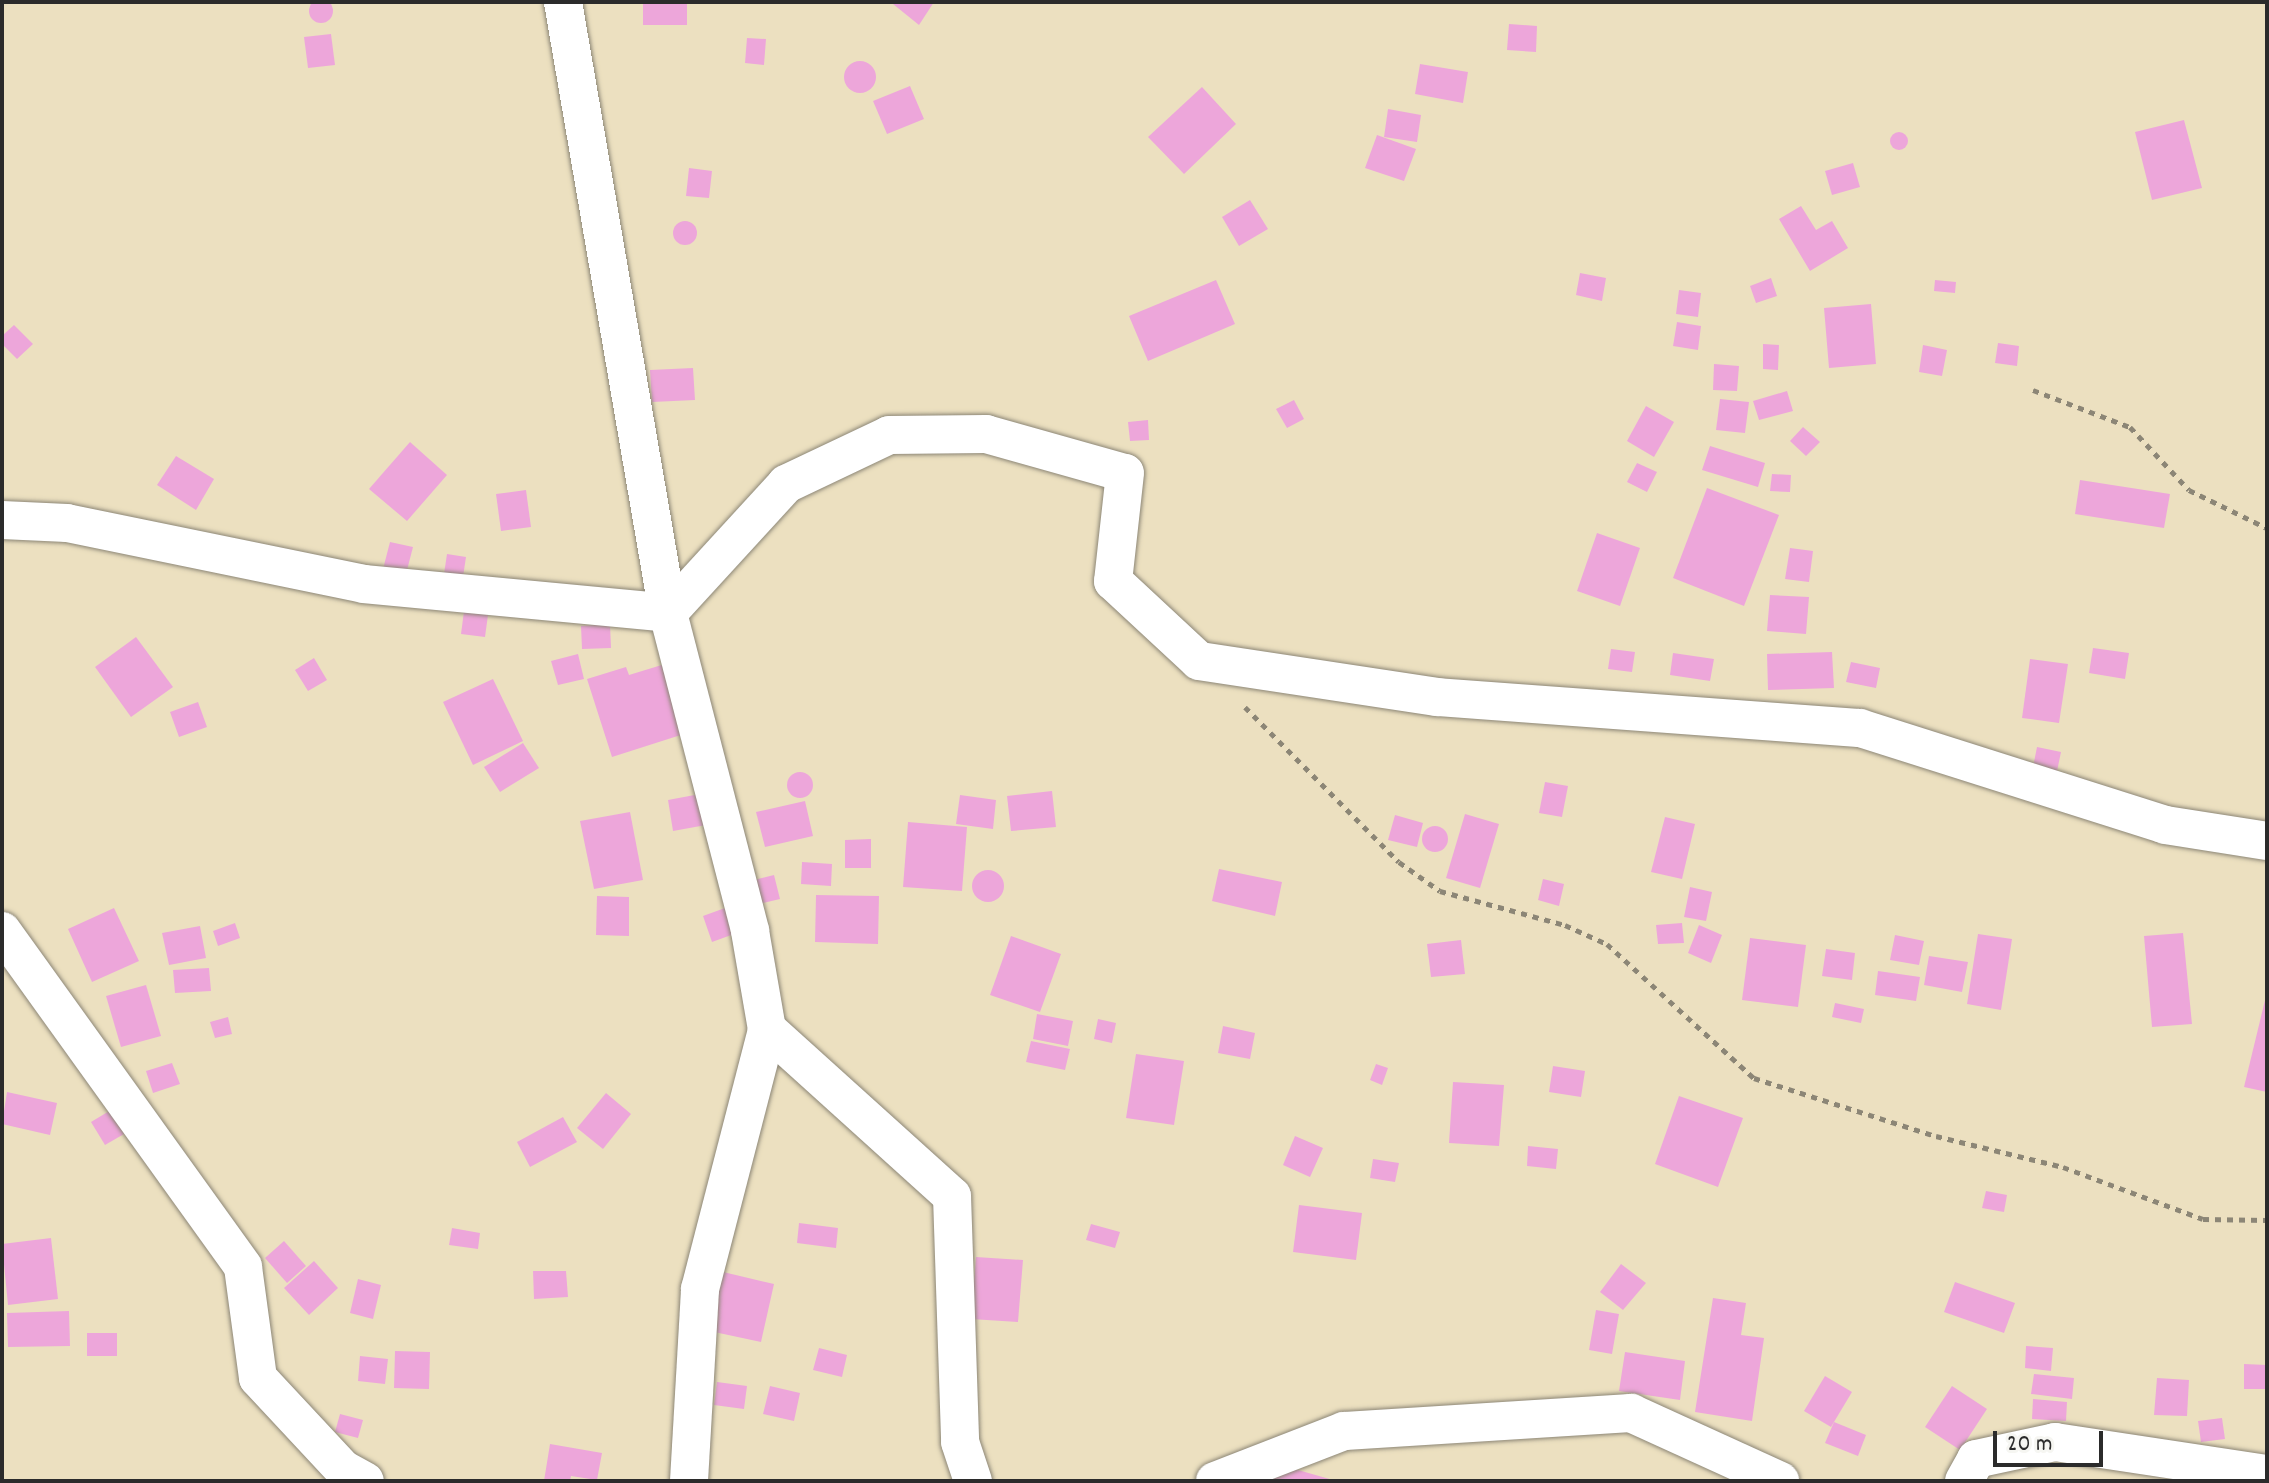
<!DOCTYPE html>
<style>
body{margin:0}
#map{position:relative;width:2269px;height:1483px;overflow:hidden;background:#ece0c0;font-family:Dekko,sans-serif}
div>[style]{position:absolute}
[style*='--x']{left:calc(var(--x)*1px);top:calc(var(--y)*1px);width:calc(var(--w)*1px);rotate:calc(var(--a)*1deg)}
.building>*{inset:0;background:#eda6da}
.round{border-radius:50%}
.path>*{height:5px;margin-top:-2.5px;transform-origin:0;background:repeating-linear-gradient(90deg,#8c8676 0 6px,transparent 0 12px)}
.roads{filter:drop-shadow(0 0 2px #8c8676) drop-shadow(0 0 2px #8c8676)}
.street>*{height:38px;margin:-19px;padding:0 19px;transform-origin:19px;border-radius:19px;background:#fff}
span{translate:-50% -50%;white-space:nowrap;text-align:center;line-height:1.15;-webkit-text-stroke:6px #f6f6f2;paint-order:stroke}
.frame{position:absolute;inset:0;border:4px solid #2b2b2b;pointer-events:none}
.scale{position:absolute;left:1993px;top:1431px;width:110px;height:36px;box-sizing:border-box;border:4px solid #2b2b2b;border-top:0;padding-left:10px;font-size:24px;line-height:28px;white-space:nowrap;color:#2b2b2b;-webkit-text-stroke:6px #f6f6f2;paint-order:stroke}
</style>
<div id="map">
<div class="building">
<i class="round" style="left:309px;top:-1px;width:24px;height:24px"></i>
<i style="clip-path:polygon(643px 2px,687px 2px,687px 25px,643px 25px)"></i>
<i style="clip-path:polygon(934px 2px,919px 25px,893px 4px,895px 2px)"></i>
<i style="clip-path:polygon(1509px 24px,1537px 26px,1536px 52px,1507px 50px)"></i>
<i style="clip-path:polygon(331px 34px,335px 65px,308px 68px,304px 37px)"></i>
<i style="clip-path:polygon(747px 38px,766px 39px,764px 65px,745px 63px)"></i>
<i class="round" style="left:844px;top:61px;width:32px;height:32px"></i>
<i style="clip-path:polygon(1420px 64px,1468px 72px,1463px 103px,1415px 94px)"></i>
<i style="clip-path:polygon(910px 86px,924px 119px,887px 134px,873px 101px)"></i>
<i style="clip-path:polygon(1202px 87px,1236px 124px,1184px 174px,1148px 137px)"></i>
<i style="clip-path:polygon(1388px 109px,1421px 115px,1417px 142px,1384px 137px)"></i>
<i style="clip-path:polygon(2184px 120px,2202px 188px,2152px 200px,2135px 132px)"></i>
<i class="round" style="left:1890px;top:132px;width:18px;height:18px"></i>
<i style="clip-path:polygon(1377px 135px,1416px 149px,1404px 181px,1365px 168px)"></i>
<i style="clip-path:polygon(1853px 163px,1860px 187px,1832px 195px,1825px 171px)"></i>
<i style="clip-path:polygon(689px 168px,712px 171px,709px 198px,686px 196px)"></i>
<i style="clip-path:polygon(1250px 200px,1268px 229px,1239px 246px,1222px 217px)"></i>
<i style="clip-path:polygon(1801px 206px,1816px 230px,1832px 221px,1848px 248px,1810px 271px,1779px 219px)"></i>
<i class="round" style="left:673px;top:221px;width:24px;height:24px"></i>
<i style="clip-path:polygon(1580px 273px,1606px 278px,1602px 301px,1576px 295px)"></i>
<i style="clip-path:polygon(1771px 278px,1777px 296px,1756px 303px,1750px 286px)"></i>
<i style="clip-path:polygon(1216px 280px,1235px 324px,1148px 361px,1129px 316px)"></i>
<i style="clip-path:polygon(1935px 280px,1956px 282px,1955px 293px,1934px 291px)"></i>
<i style="clip-path:polygon(1679px 290px,1701px 293px,1698px 317px,1676px 314px)"></i>
<i style="clip-path:polygon(1871px 304px,1876px 364px,1829px 368px,1824px 308px)"></i>
<i style="clip-path:polygon(1677px 322px,1701px 326px,1698px 350px,1673px 346px)"></i>
<i style="clip-path:polygon(14px 325px,33px 344px,17px 359px,2px 344px,2px 336px)"></i>
<i style="clip-path:polygon(1998px 343px,2019px 346px,2017px 366px,1995px 363px)"></i>
<i style="clip-path:polygon(1763px 344px,1779px 345px,1778px 370px,1763px 369px)"></i>
<i style="clip-path:polygon(1923px 345px,1947px 350px,1942px 376px,1919px 372px)"></i>
<i style="clip-path:polygon(1714px 364px,1739px 366px,1737px 391px,1713px 390px)"></i>
<i style="clip-path:polygon(693px 368px,695px 400px,652px 402px,650px 370px)"></i>
<i style="clip-path:polygon(1787px 391px,1793px 411px,1759px 420px,1753px 401px)"></i>
<i style="clip-path:polygon(1720px 399px,1749px 402px,1745px 433px,1716px 430px)"></i>
<i style="clip-path:polygon(1294px 400px,1304px 419px,1287px 428px,1276px 409px)"></i>
<i style="clip-path:polygon(1646px 406px,1674px 422px,1654px 457px,1627px 441px)"></i>
<i style="clip-path:polygon(1148px 420px,1149px 440px,1130px 441px,1128px 422px)"></i>
<i style="clip-path:polygon(1803px 427px,1820px 442px,1806px 456px,1790px 441px)"></i>
<i style="clip-path:polygon(410px 442px,447px 475px,407px 521px,369px 489px)"></i>
<i style="clip-path:polygon(1710px 446px,1765px 463px,1758px 487px,1702px 470px)"></i>
<i style="clip-path:polygon(176px 456px,214px 479px,196px 510px,157px 485px)"></i>
<i style="clip-path:polygon(1637px 463px,1657px 472px,1647px 492px,1627px 482px)"></i>
<i style="clip-path:polygon(1772px 474px,1791px 475px,1790px 492px,1770px 491px)"></i>
<i style="clip-path:polygon(2080px 480px,2170px 494px,2164px 528px,2075px 514px)"></i>
<i style="clip-path:polygon(1707px 488px,1779px 515px,1744px 606px,1673px 578px)"></i>
<i style="clip-path:polygon(526px 490px,531px 527px,501px 531px,496px 494px)"></i>
<i style="clip-path:polygon(1597px 533px,1640px 548px,1620px 606px,1577px 591px)"></i>
<i style="clip-path:polygon(390px 542px,413px 547px,406px 574px,383px 569px)"></i>
<i style="clip-path:polygon(1790px 548px,1813px 551px,1809px 582px,1785px 579px)"></i>
<i style="clip-path:polygon(447px 554px,466px 557px,463px 577px,444px 574px)"></i>
<i style="clip-path:polygon(1770px 595px,1809px 597px,1806px 634px,1767px 631px)"></i>
<i style="clip-path:polygon(464px 611px,488px 615px,485px 637px,461px 634px)"></i>
<i style="clip-path:polygon(610px 624px,611px 648px,582px 649px,581px 626px)"></i>
<i style="clip-path:polygon(136px 637px,173px 687px,131px 717px,95px 667px)"></i>
<i style="clip-path:polygon(2093px 648px,2129px 653px,2125px 679px,2089px 673px)"></i>
<i style="clip-path:polygon(1611px 649px,1635px 652px,1632px 672px,1608px 669px)"></i>
<i style="clip-path:polygon(1832px 652px,1834px 688px,1768px 690px,1767px 654px)"></i>
<i style="clip-path:polygon(1673px 653px,1714px 659px,1710px 681px,1670px 675px)"></i>
<i style="clip-path:polygon(578px 654px,584px 679px,558px 685px,551px 661px)"></i>
<i style="clip-path:polygon(314px 658px,327px 680px,308px 691px,295px 670px)"></i>
<i style="clip-path:polygon(2030px 659px,2068px 664px,2059px 723px,2022px 718px)"></i>
<i style="clip-path:polygon(1851px 662px,1880px 668px,1876px 688px,1846px 682px)"></i>
<i style="clip-path:polygon(665px 664px,687px 733px,612px 757px,587px 679px,626px 667px,629px 675px)"></i>
<i style="clip-path:polygon(493px 679px,523px 741px,473px 765px,443px 702px)"></i>
<i style="clip-path:polygon(198px 702px,207px 727px,179px 737px,170px 712px)"></i>
<i style="clip-path:polygon(523px 743px,539px 768px,500px 792px,484px 767px)"></i>
<i style="clip-path:polygon(2037px 747px,2061px 752px,2056px 776px,2032px 772px)"></i>
<i class="round" style="left:787px;top:772px;width:26px;height:26px"></i>
<i style="clip-path:polygon(1545px 782px,1568px 786px,1562px 817px,1539px 813px)"></i>
<i style="clip-path:polygon(1052px 791px,1056px 827px,1011px 831px,1007px 796px)"></i>
<i style="clip-path:polygon(700px 794px,706px 825px,673px 831px,668px 800px)"></i>
<i style="clip-path:polygon(960px 795px,996px 800px,993px 829px,956px 824px)"></i>
<i style="clip-path:polygon(805px 801px,813px 836px,765px 847px,756px 812px)"></i>
<i style="clip-path:polygon(630px 812px,643px 880px,594px 889px,580px 821px)"></i>
<i style="clip-path:polygon(1465px 814px,1499px 824px,1480px 888px,1446px 878px)"></i>
<i style="clip-path:polygon(1395px 815px,1423px 823px,1417px 847px,1388px 840px)"></i>
<i style="clip-path:polygon(1665px 817px,1695px 824px,1682px 879px,1651px 872px)"></i>
<i style="clip-path:polygon(908px 822px,967px 827px,962px 891px,903px 887px)"></i>
<i class="round" style="left:1422px;top:826px;width:26px;height:26px"></i>
<i style="clip-path:polygon(871px 839px,871px 868px,845px 868px,845px 840px)"></i>
<i style="clip-path:polygon(802px 862px,832px 864px,831px 886px,801px 884px)"></i>
<i style="clip-path:polygon(1219px 869px,1282px 882px,1275px 916px,1212px 901px)"></i>
<i class="round" style="left:972px;top:870px;width:32px;height:32px"></i>
<i style="clip-path:polygon(774px 875px,780px 899px,755px 905px,750px 881px)"></i>
<i style="clip-path:polygon(1543px 879px,1564px 884px,1559px 906px,1538px 900px)"></i>
<i style="clip-path:polygon(1690px 887px,1712px 892px,1706px 921px,1684px 917px)"></i>
<i style="clip-path:polygon(816px 895px,879px 896px,878px 944px,815px 942px)"></i>
<i style="clip-path:polygon(597px 896px,629px 897px,629px 936px,596px 935px)"></i>
<i style="clip-path:polygon(114px 908px,139px 961px,92px 982px,68px 929px)"></i>
<i style="clip-path:polygon(725px 908px,734px 934px,712px 942px,703px 916px)"></i>
<i style="clip-path:polygon(235px 923px,240px 938px,218px 946px,213px 931px)"></i>
<i style="clip-path:polygon(1682px 923px,1684px 943px,1658px 944px,1656px 925px)"></i>
<i style="clip-path:polygon(1699px 925px,1722px 935px,1711px 963px,1688px 953px)"></i>
<i style="clip-path:polygon(200px 926px,206px 958px,169px 965px,162px 933px)"></i>
<i style="clip-path:polygon(2183px 933px,2192px 1024px,2152px 1027px,2144px 936px)"></i>
<i style="clip-path:polygon(1978px 934px,2012px 939px,2001px 1010px,1967px 1004px)"></i>
<i style="clip-path:polygon(1895px 935px,1924px 941px,1919px 965px,1890px 960px)"></i>
<i style="clip-path:polygon(1011px 936px,1061px 954px,1040px 1012px,990px 995px)"></i>
<i style="clip-path:polygon(1750px 938px,1806px 945px,1798px 1007px,1742px 1000px)"></i>
<i style="clip-path:polygon(1461px 940px,1465px 974px,1431px 977px,1427px 944px)"></i>
<i style="clip-path:polygon(1826px 949px,1855px 953px,1852px 980px,1822px 976px)"></i>
<i style="clip-path:polygon(1929px 956px,1968px 962px,1962px 992px,1924px 985px)"></i>
<i style="clip-path:polygon(209px 968px,211px 991px,175px 993px,173px 970px)"></i>
<i style="clip-path:polygon(1878px 971px,1920px 977px,1916px 1001px,1875px 995px)"></i>
<i style="clip-path:polygon(146px 985px,161px 1036px,121px 1047px,106px 996px)"></i>
<i style="clip-path:polygon(2266px 996px,2267px 996px,2267px 1092px,2244px 1087px)"></i>
<i style="clip-path:polygon(1835px 1003px,1864px 1009px,1861px 1023px,1832px 1017px)"></i>
<i style="clip-path:polygon(1037px 1014px,1073px 1021px,1068px 1046px,1033px 1039px)"></i>
<i style="clip-path:polygon(228px 1017px,232px 1034px,215px 1038px,210px 1022px)"></i>
<i style="clip-path:polygon(1098px 1019px,1116px 1023px,1112px 1043px,1094px 1039px)"></i>
<i style="clip-path:polygon(1223px 1026px,1255px 1033px,1250px 1059px,1218px 1053px)"></i>
<i style="clip-path:polygon(1031px 1041px,1070px 1049px,1065px 1070px,1026px 1062px)"></i>
<i style="clip-path:polygon(1136px 1054px,1184px 1061px,1174px 1125px,1126px 1118px)"></i>
<i style="clip-path:polygon(172px 1063px,180px 1084px,153px 1093px,146px 1071px)"></i>
<i style="clip-path:polygon(1376px 1064px,1388px 1068px,1382px 1085px,1370px 1080px)"></i>
<i style="clip-path:polygon(1553px 1066px,1585px 1071px,1581px 1097px,1549px 1092px)"></i>
<i style="clip-path:polygon(1453px 1082px,1504px 1085px,1499px 1146px,1449px 1143px)"></i>
<i style="clip-path:polygon(7px 1092px,57px 1103px,50px 1135px,2px 1124px)"></i>
<i style="clip-path:polygon(606px 1093px,631px 1114px,603px 1149px,577px 1128px)"></i>
<i style="clip-path:polygon(1679px 1096px,1743px 1118px,1718px 1187px,1655px 1164px)"></i>
<i style="clip-path:polygon(111px 1110px,124px 1134px,105px 1145px,91px 1122px)"></i>
<i style="clip-path:polygon(563px 1117px,577px 1142px,530px 1167px,517px 1142px)"></i>
<i style="clip-path:polygon(1295px 1136px,1323px 1148px,1310px 1177px,1283px 1165px)"></i>
<i style="clip-path:polygon(1528px 1146px,1558px 1149px,1556px 1169px,1527px 1166px)"></i>
<i style="clip-path:polygon(1373px 1159px,1399px 1163px,1395px 1182px,1370px 1178px)"></i>
<i style="clip-path:polygon(1986px 1191px,2007px 1195px,2004px 1212px,1982px 1208px)"></i>
<i style="clip-path:polygon(1299px 1205px,1362px 1213px,1356px 1260px,1293px 1252px)"></i>
<i style="clip-path:polygon(799px 1223px,838px 1228px,836px 1248px,797px 1243px)"></i>
<i style="clip-path:polygon(1091px 1224px,1120px 1232px,1115px 1248px,1086px 1240px)"></i>
<i style="clip-path:polygon(452px 1228px,480px 1233px,478px 1249px,449px 1245px)"></i>
<i style="clip-path:polygon(51px 1238px,58px 1299px,8px 1305px,2px 1244px)"></i>
<i style="clip-path:polygon(284px 1241px,306px 1266px,287px 1283px,265px 1258px)"></i>
<i style="clip-path:polygon(976px 1257px,1023px 1260px,1018px 1322px,971px 1319px)"></i>
<i style="clip-path:polygon(314px 1261px,338px 1288px,309px 1315px,284px 1288px)"></i>
<i style="clip-path:polygon(1621px 1264px,1646px 1283px,1623px 1310px,1600px 1292px)"></i>
<i style="clip-path:polygon(533px 1271px,566px 1271px,568px 1297px,534px 1299px)"></i>
<i style="clip-path:polygon(719px 1271px,774px 1284px,761px 1342px,705px 1330px)"></i>
<i style="clip-path:polygon(358px 1279px,381px 1285px,373px 1319px,350px 1313px)"></i>
<i style="clip-path:polygon(1955px 1282px,2015px 1303px,2004px 1333px,1944px 1312px)"></i>
<i style="clip-path:polygon(1713px 1298px,1746px 1303px,1741px 1335px,1764px 1338px,1752px 1421px,1695px 1412px)"></i>
<i style="clip-path:polygon(1596px 1310px,1619px 1314px,1612px 1354px,1589px 1350px)"></i>
<i style="clip-path:polygon(69px 1311px,70px 1346px,8px 1347px,7px 1313px)"></i>
<i style="clip-path:polygon(87px 1333px,117px 1333px,117px 1356px,87px 1356px)"></i>
<i style="clip-path:polygon(2026px 1346px,2053px 1348px,2051px 1371px,2025px 1368px)"></i>
<i style="clip-path:polygon(819px 1348px,847px 1355px,842px 1377px,813px 1370px)"></i>
<i style="clip-path:polygon(395px 1351px,430px 1352px,429px 1389px,394px 1388px)"></i>
<i style="clip-path:polygon(1625px 1352px,1685px 1361px,1680px 1400px,1619px 1391px)"></i>
<i style="clip-path:polygon(360px 1356px,388px 1359px,385px 1384px,358px 1381px)"></i>
<i style="clip-path:polygon(2244px 1364px,2267px 1365px,2267px 1389px,2244px 1389px)"></i>
<i style="clip-path:polygon(2034px 1374px,2074px 1378px,2072px 1399px,2031px 1394px)"></i>
<i style="clip-path:polygon(1825px 1376px,1852px 1392px,1831px 1427px,1804px 1411px)"></i>
<i style="clip-path:polygon(2157px 1378px,2189px 1380px,2187px 1416px,2154px 1415px)"></i>
<i style="clip-path:polygon(717px 1382px,747px 1386px,744px 1409px,714px 1405px)"></i>
<i style="clip-path:polygon(770px 1386px,800px 1393px,794px 1421px,763px 1414px)"></i>
<i style="clip-path:polygon(1952px 1386px,1987px 1409px,1960px 1450px,1925px 1427px)"></i>
<i style="clip-path:polygon(2033px 1399px,2067px 1402px,2066px 1421px,2032px 1419px)"></i>
<i style="clip-path:polygon(340px 1414px,363px 1420px,358px 1438px,335px 1432px)"></i>
<i style="clip-path:polygon(2222px 1418px,2225px 1439px,2201px 1442px,2198px 1421px)"></i>
<i style="clip-path:polygon(1834px 1422px,1866px 1435px,1858px 1456px,1825px 1443px)"></i>
<i style="clip-path:polygon(550px 1444px,602px 1453px,597px 1480px,571px 1476px,570px 1481px,544px 1481px)"></i>
<i style="clip-path:polygon(1277px 1464px,1333px 1480px,1333px 1481px,1272px 1481px)"></i>
</div>
<div class="path">
<i style="--x:2033;--y:390;--w:104;--a:20.9"></i>
<i style="--x:2130;--y:427;--w:86;--a:46.9"></i>
<i style="--x:2189;--y:490;--w:87;--a:26"></i>
<i style="--x:1245;--y:707;--w:218;--a:45.2"></i>
<i style="--x:1399;--y:862;--w:50;--a:35.3"></i>
<i style="--x:1440;--y:891;--w:130;--a:15.2"></i>
<i style="--x:1565;--y:925;--w:46;--a:24.3"></i>
<i style="--x:1607;--y:944;--w:199;--a:42.4"></i>
<i style="--x:1754;--y:1078;--w:191;--a:17.7"></i>
<i style="--x:1936;--y:1136;--w:131;--a:13.7"></i>
<i style="--x:2063;--y:1167;--w:149;--a:20.4"></i>
<i style="--x:2203;--y:1219;--w:64;--a:0.9"></i>
</div>
<div class="roads">
<div class="street">
<i style="--x:563;--y:2;--w:620;--a:80.25"></i>
<i style="--x:668;--y:613;--w:328;--a:75.5"></i>
<i style="--x:750;--y:931;--w:99;--a:80.2"></i>
<i style="--x:767;--y:1029;--w:249;--a:42.1"></i>
<i style="--x:952;--y:1196;--w:246;--a:88.1"></i>
<i style="--x:960;--y:1442;--w:41;--a:71.6"></i>
<i style="--x:2;--y:520;--w:65;--a:2.6"></i>
<i style="--x:67;--y:523;--w:303;--a:11.6"></i>
<i style="--x:364;--y:584;--w:305;--a:5.4"></i>
<i style="--x:668;--y:613;--w:175;--a:-47.5"></i>
<i style="--x:786;--y:484;--w:114;--a:-25.4"></i>
<i style="--x:889;--y:435;--w:97;--a:-0.6"></i>
<i style="--x:986;--y:434;--w:144;--a:15.7"></i>
<i style="--x:1125;--y:473;--w:109;--a:96.3"></i>
<i style="--x:1113;--y:581;--w:117;--a:42.9"></i>
<i style="--x:1199;--y:661;--w:241;--a:8.6"></i>
<i style="--x:1437;--y:697;--w:424;--a:4.2"></i>
<i style="--x:1860;--y:728;--w:320;--a:17.6"></i>
<i style="--x:2165;--y:825;--w:103;--a:8.9"></i>
<i style="--x:2;--y:931;--w:413;--a:54.3"></i>
<i style="--x:243;--y:1267;--w:112;--a:82.3"></i>
<i style="--x:258;--y:1378;--w:125;--a:47"></i>
<i style="--x:343;--y:1469;--w:25;--a:29"></i>
<i style="--x:689;--y:1481;--w:192;--a:-86.7"></i>
<i style="--x:700;--y:1289;--w:268;--a:-75.5"></i>
<i style="--x:1215;--y:1481;--w:138;--a:-21.2"></i>
<i style="--x:1344;--y:1431;--w:288;--a:-3.6"></i>
<i style="--x:1631;--y:1413;--w:164;--a:24.5"></i>
<i style="--x:1964;--y:1481;--w:25;--a:-61"></i>
<i style="--x:1976;--y:1459;--w:81;--a:-12.1"></i>
<i style="--x:2055;--y:1442;--w:214;--a:8.6"></i>
</div>
</div>
<div class="frame"></div>
<div class="scale">20 m</div>
</div>
